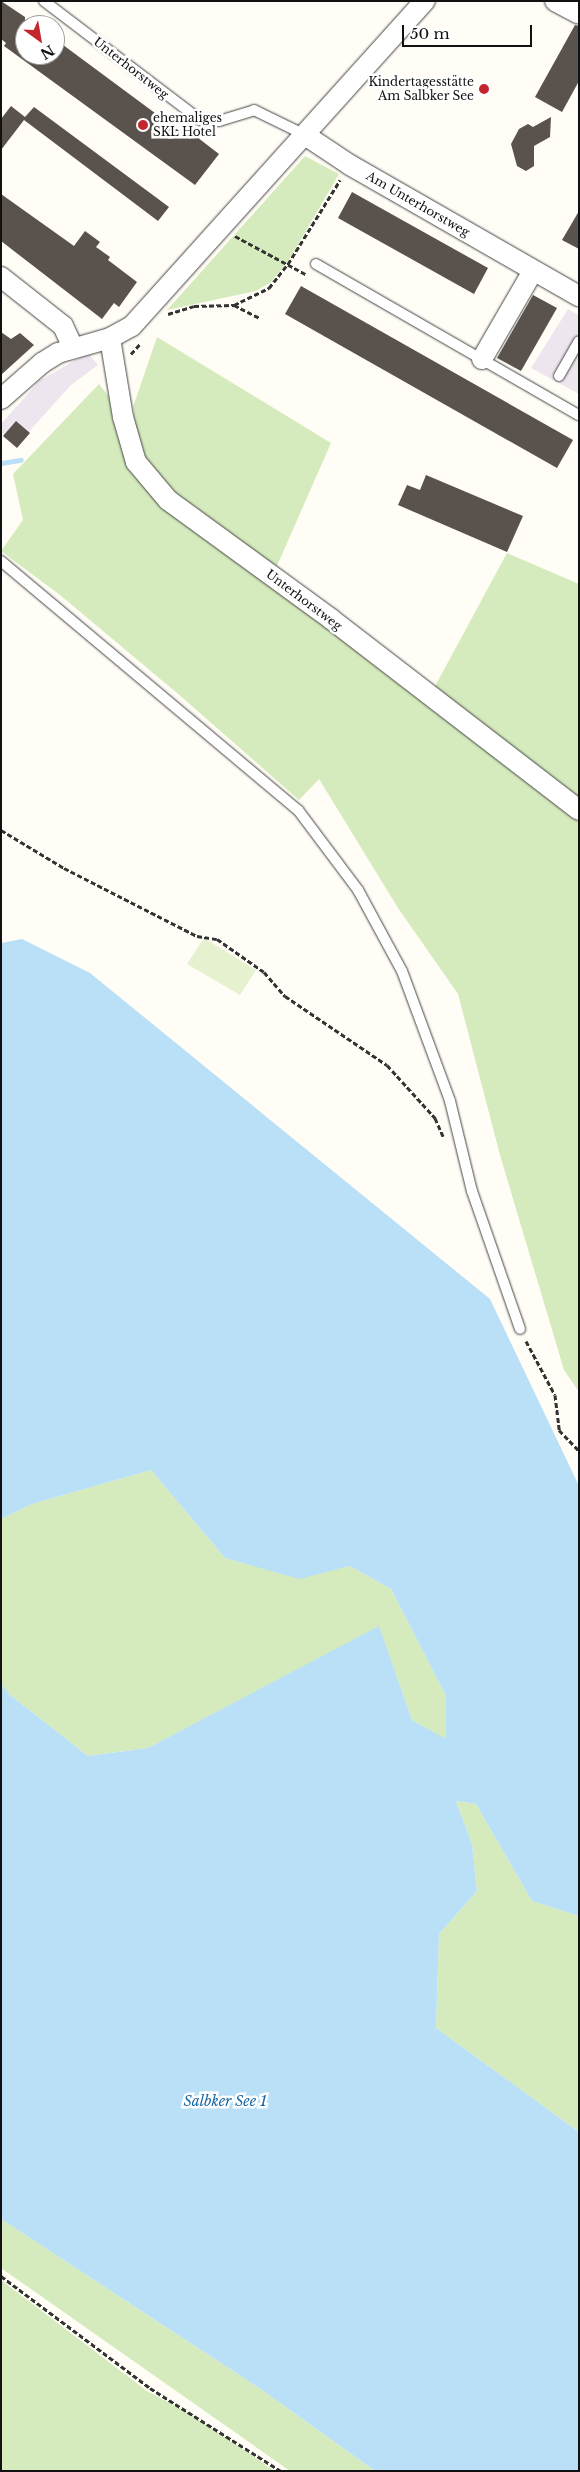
<!DOCTYPE html>
<meta charset="utf-8">
<style>
body{margin:0}
#map{position:relative;width:580px;height:2472px;overflow:hidden;background:#fffdf5;font-family:"Libre Baskerville",serif}
div>[style]{position:absolute}
[style*='--x']{left:calc(var(--x)*1px);top:calc(var(--y)*1px);width:calc(var(--w)*1px);rotate:calc(var(--a)*1deg)}
.industrial>*{inset:0;background:#eee6ef}
.green>*{inset:0;background:#d5ebbd}
.pitch>*{inset:0;background:#e6f2cf}
.water>*{inset:0;background:#b9e0f7}
.stream>*{height:5px;margin:-2.5px;padding:0 2.5px;transform-origin:2.5px;border-radius:2.5px;background:#b9e0f7}
.building>*{inset:0;background:#5a524d}
.path>*{height:3px;margin-top:-1.5px;transform-origin:0;background:repeating-linear-gradient(90deg,#333 0 5px,transparent 0 7.5px)}
.roads{filter:drop-shadow(0 0 1px #444) drop-shadow(0 0 1px #444)}
.lane>*{height:10px;margin:-5px;padding:0 5px;transform-origin:5px;border-radius:5px;background:#fff}
.street>*{height:20px;margin:-10px;padding:0 10px;transform-origin:10px;border-radius:10px;background:#fff}
.dots>*{width:14px;height:14px;translate:-50% -50%;box-sizing:border-box;border:2px solid #fff;border-radius:50%}
span{translate:-50% -50%;white-space:nowrap;text-align:center;line-height:1.15;-webkit-text-stroke:5px #fff;paint-order:stroke}
.street-label{font-size:12px;color:#111}
.poi-label{font-size:12px;color:#111}
.right{translate:-100% -50%;text-align:right}
.left{translate:0 -50%;text-align:left}
.water-label{font-size:14px;color:#1768a6;font-style:italic}
.frame{position:absolute;inset:0;border:2px solid #111;pointer-events:none}
.north{position:absolute;left:15px;top:15px;width:50px;height:50px;box-sizing:border-box;background:#fff;border:1px solid #a0a0a0;border-radius:50%;rotate:148deg;font-size:14px;font-weight:700;line-height:20px;text-align:center;color:#111}
.north::after{content:'';display:block;margin:auto;width:18px;height:22px;background:#c4262e;clip-path:polygon(50% 0,100% 100%,50% 72%,0 100%)}
.scale{position:absolute;left:402px;top:25px;width:130px;height:22px;box-sizing:border-box;border:2px solid #111;border-top:0;padding-left:6px;font-size:15px;line-height:18px;white-space:nowrap;color:#111;-webkit-text-stroke:4px #fff;paint-order:stroke}
</style>
<div id="map">
<div class="industrial">
<i style="clip-path:polygon(568px 309px,579px 315px,579px 394px,531px 368px)"></i>
<i style="clip-path:polygon(88px 353px,98px 365px,71px 385px,16px 446px,1px 432px,1px 424px,39px 381px)"></i>
</div>
<div class="green">
<i style="clip-path:polygon(305px 156px,339px 174px,289px 260px,271px 282px,256px 291px,167px 310px)"></i>
<i style="clip-path:polygon(157px 337px,331px 443px,276px 568px,175px 494px,138px 451px,133px 407px)"></i>
<i style="clip-path:polygon(99px 384px,114px 403px,130px 469px,579px 818px,579px 1392px,564px 1370px,500px 1155px,458px 994px,398px 908px,319px 779px,299px 800px,177px 693px,60px 595px,1px 551px,23px 520px,13px 474px)"></i>
<i style="clip-path:polygon(507px 553px,579px 584px,579px 799px,433px 690px)"></i>
<i style="clip-path:polygon(151px 1470px,225px 1558px,299px 1578px,350px 1566px,391px 1589px,446px 1696px,446px 1740px,412px 1720px,379px 1627px,148px 1748px,88px 1756px,9px 1694px,1px 1683px,1px 1519px,32px 1504px)"></i>
<i style="clip-path:polygon(456px 1801px,476px 1804px,532px 1901px,579px 1916px,579px 2132px,436px 2028px,439px 1934px,477px 1891px,472px 1844px)"></i>
<i style="clip-path:polygon(1px 2219px,262px 2390px,375px 2471px,290px 2471px,1px 2268px)"></i>
<i style="clip-path:polygon(1px 2280px,147px 2391px,187px 2412px,275px 2471px,1px 2471px)"></i>
</div>
<div class="pitch">
<i style="clip-path:polygon(204px 938px,256px 970px,240px 995px,187px 964px)"></i>
</div>
<div class="water">
<i style="clip-path:polygon(22px 939px,90px 973px,490px 1299px,579px 1486px,579px 1916px,532px 1901px,476px 1804px,456px 1801px,472px 1844px,477px 1891px,439px 1934px,436px 2028px,579px 2132px,579px 2471px,375px 2471px,262px 2390px,1px 2219px,1px 1683px,9px 1694px,88px 1756px,148px 1748px,379px 1626px,412px 1720px,446px 1739px,446px 1696px,391px 1589px,350px 1566px,299px 1579px,225px 1558px,151px 1470px,32px 1504px,1px 1519px,1px 943px)"></i>
</div>
<div class="stream">
<i style="--x:1;--y:463;--w:20;--a:-9"></i>
</div>
<div class="building">
<i style="clip-path:polygon(1px 1px,25px 17px,25px 55px,55px 55px,55px 39px,190px 139px,193px 134px,219px 154px,195px 185px,4px 46px,6px 43px,1px 39px)"></i>
<i style="clip-path:polygon(575px 25px,579px 26px,579px 81px,562px 112px,535px 97px)"></i>
<i style="clip-path:polygon(11px 106px,25px 117px,34px 107px,169px 207px,158px 221px,24px 120px,1px 150px,1px 119px)"></i>
<i style="clip-path:polygon(551px 117px,550px 137px,534px 146px,534px 166px,526px 171px,517px 166px,511px 144px,519px 129px,528px 124px,533px 127px)"></i>
<i style="clip-path:polygon(352px 192px,488px 268px,474px 294px,338px 218px)"></i>
<i style="clip-path:polygon(1px 194px,74px 246px,85px 231px,100px 242px,96px 247px,110px 257px,108px 260px,137px 282px,119px 307px,114px 303px,102px 319px,1px 241px)"></i>
<i style="clip-path:polygon(579px 211px,579px 249px,562px 240px)"></i>
<i style="clip-path:polygon(301px 286px,573px 440px,557px 468px,285px 314px)"></i>
<i style="clip-path:polygon(533px 295px,557px 308px,521px 371px,497px 358px)"></i>
<i style="clip-path:polygon(1px 332px,11px 339px,20px 333px,34px 345px,1px 375px)"></i>
<i style="clip-path:polygon(16px 421px,30px 433px,17px 448px,3px 436px)"></i>
<i style="clip-path:polygon(426px 475px,523px 516px,507px 552px,398px 505px,407px 485px,420px 490px)"></i>
</div>
<div class="path">
<i style="--x:235;--y:236;--w:82;--a:28.4"></i>
<i style="--x:234;--y:305;--w:29;--a:27"></i>
<i style="--x:168;--y:314;--w:27;--a:-17"></i>
<i style="--x:194;--y:306;--w:40;--a:-1.4"></i>
<i style="--x:234;--y:305;--w:39;--a:-26"></i>
<i style="--x:269;--y:288;--w:31;--a:-52"></i>
<i style="--x:288;--y:264;--w:99;--a:-58.2"></i>
<i style="--x:131;--y:354;--w:13;--a:-48"></i>
<i style="--x:1;--y:830;--w:74;--a:31.1"></i>
<i style="--x:64;--y:868;--w:149;--a:27.1"></i>
<i style="--x:197;--y:936;--w:20;--a:9"></i>
<i style="--x:217;--y:939;--w:57;--a:35.1"></i>
<i style="--x:264;--y:972;--w:32;--a:49"></i>
<i style="--x:285;--y:996;--w:123;--a:34.1"></i>
<i style="--x:387;--y:1065;--w:72;--a:47.8"></i>
<i style="--x:435;--y:1118;--w:20;--a:66"></i>
<i style="--x:526;--y:1341;--w:61;--a:61.8"></i>
<i style="--x:555;--y:1395;--w:35;--a:83"></i>
<i style="--x:559;--y:1430;--w:29;--a:46"></i>
<i style="--x:1;--y:2276;--w:186;--a:36.9"></i>
<i style="--x:150;--y:2388;--w:155;--a:32.4"></i>
</div>
<div class="roads">
<div class="lane">
<i style="--x:44;--y:1;--w:196;--a:37.3"></i>
<i style="--x:200;--y:120;--w:19;--a:3"></i>
<i style="--x:219;--y:121;--w:37;--a:-17"></i>
<i style="--x:254;--y:110;--w:57;--a:26.1"></i>
<i style="--x:316;--y:264;--w:303;--a:29.9"></i>
<i style="--x:559;--y:376;--w:40;--a:-60.3"></i>
<i style="--x:1;--y:561;--w:388;--a:40"></i>
<i style="--x:298;--y:810;--w:100;--a:53.1"></i>
<i style="--x:358;--y:890;--w:92;--a:61.5"></i>
<i style="--x:402;--y:971;--w:139;--a:69.7"></i>
<i style="--x:450;--y:1101;--w:93;--a:76.3"></i>
<i style="--x:472;--y:1191;--w:146;--a:70.8"></i>
</div>
<div class="street">
<i style="--x:555;--y:1;--w:27;--a:28"></i>
<i style="--x:305;--y:135;--w:54;--a:33.7"></i>
<i style="--x:350;--y:165;--w:264;--a:29.8"></i>
<i style="--x:1;--y:277;--w:79;--a:38.3"></i>
<i style="--x:63;--y:326;--w:23;--a:65"></i>
<i style="--x:110;--y:338;--w:80;--a:80.7"></i>
<i style="--x:123;--y:417;--w:47;--a:73.9"></i>
<i style="--x:136;--y:462;--w:50;--a:49.9"></i>
<i style="--x:168;--y:500;--w:202;--a:36.1"></i>
<i style="--x:331;--y:619;--w:313;--a:37.6"></i>
<i style="--x:482;--y:359;--w:102;--a:-59.9"></i>
<i style="--x:1;--y:399;--w:55;--a:-41.3"></i>
<i style="--x:42;--y:363;--w:19;--a:-32"></i>
<i style="--x:58;--y:353;--w:54;--a:-16.1"></i>
<i style="--x:110;--y:338;--w:25;--a:-29"></i>
<i style="--x:132;--y:326;--w:438;--a:-48"></i>
</div>
</div>
<div class="dots">
<i style="left:484px;top:89px;background:#c4262e"></i>
<i style="left:143px;top:125px;background:#c4262e"></i>
</div>
<div class="street-label">
<span style="left:131px;top:68px;rotate:38deg">Unterhorstweg</span>
<span style="left:418px;top:204px;rotate:30deg">Am Unterhorstweg</span>
<span style="left:304px;top:600px;rotate:37deg">Unterhorstweg</span>
</div>
<div class="poi-label">
<span class="right" style="left:474px;top:89px">Kindertagesstätte<br>Am Salbker See</span>
<span class="left" style="left:153px;top:125px">ehemaliges<br>SKL Hotel</span>
</div>
<div class="water-label">
<span style="left:225px;top:2101px">Salbker See 1</span>
</div>
<div class="frame"></div>
<div class="north">N</div>
<div class="scale">50 m</div>
</div>
